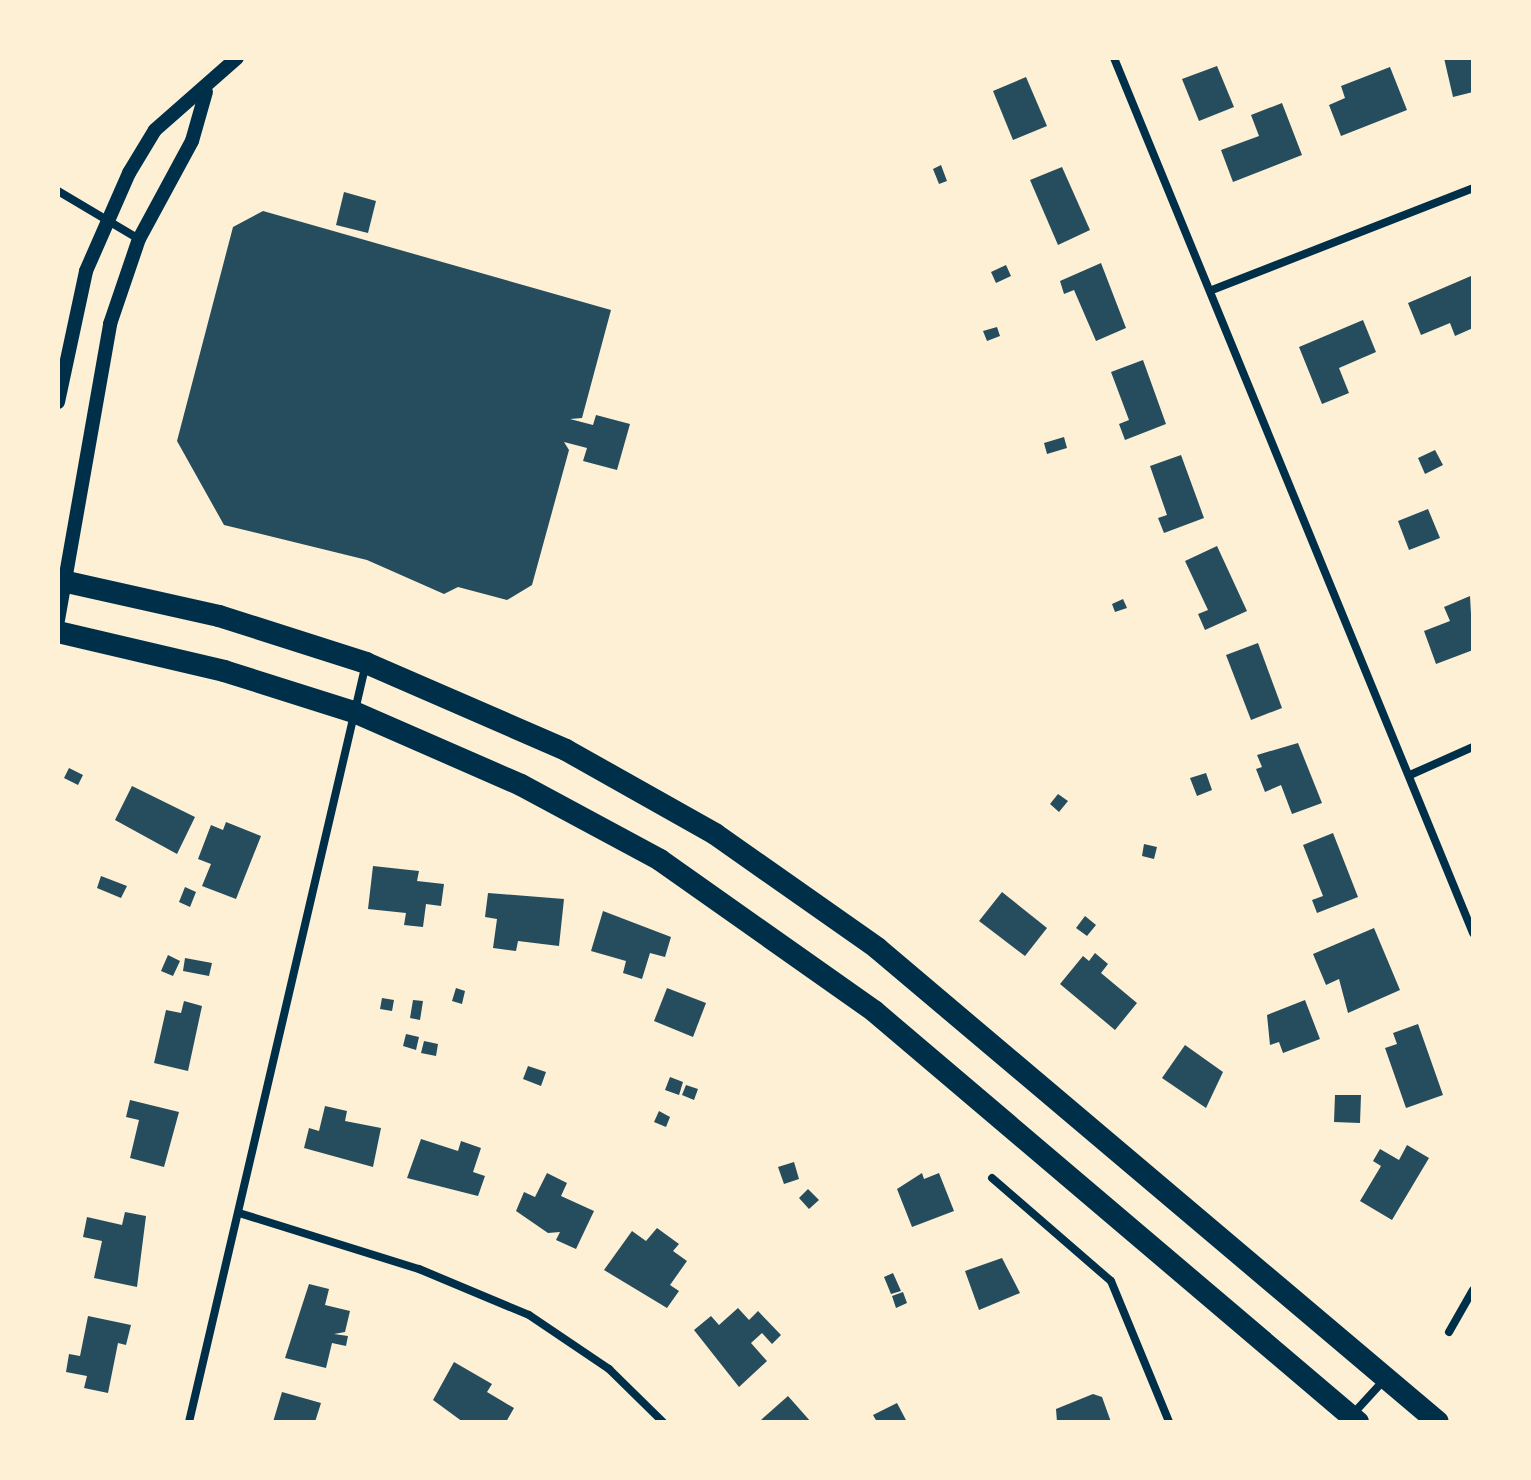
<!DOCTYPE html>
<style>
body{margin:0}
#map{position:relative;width:1531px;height:1480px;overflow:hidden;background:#fdf0d5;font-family:Manrope,sans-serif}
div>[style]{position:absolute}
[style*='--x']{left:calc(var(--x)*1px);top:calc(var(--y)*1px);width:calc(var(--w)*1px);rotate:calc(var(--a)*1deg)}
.building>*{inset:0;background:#264d5e}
.minor>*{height:8px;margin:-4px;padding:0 4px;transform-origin:4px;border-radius:4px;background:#003049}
.tertiary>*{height:14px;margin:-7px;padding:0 7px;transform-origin:7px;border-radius:7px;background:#003049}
.trunk>*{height:22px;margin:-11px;padding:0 11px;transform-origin:11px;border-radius:11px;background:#003049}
span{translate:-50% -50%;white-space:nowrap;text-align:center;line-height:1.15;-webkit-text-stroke:6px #fdf0d5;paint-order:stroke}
.frame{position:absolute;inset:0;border:60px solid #fdf0d5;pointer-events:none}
</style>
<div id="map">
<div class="building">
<i style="clip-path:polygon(1444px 58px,1473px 58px,1473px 92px,1453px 97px)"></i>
<i style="clip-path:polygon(1217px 66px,1234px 107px,1199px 121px,1182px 79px)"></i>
<i style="clip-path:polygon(1390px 67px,1407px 110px,1341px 136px,1329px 105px,1345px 98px,1341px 86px)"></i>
<i style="clip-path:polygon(1026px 77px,1047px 126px,1013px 140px,993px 91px)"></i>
<i style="clip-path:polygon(1282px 103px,1302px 155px,1233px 182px,1221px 150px,1259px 136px,1251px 115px)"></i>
<i style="clip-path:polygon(941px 165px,947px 181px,939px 184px,933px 169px)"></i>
<i style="clip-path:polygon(1062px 167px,1090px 230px,1058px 245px,1030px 180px)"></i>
<i style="clip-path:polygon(344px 192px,376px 201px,368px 233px,336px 225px)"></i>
<i style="clip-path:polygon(263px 211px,611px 310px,582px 418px,570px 419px,593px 425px,596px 415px,630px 424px,617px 470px,583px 461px,587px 448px,564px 442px,569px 450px,532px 585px,507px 600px,458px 587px,444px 594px,367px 560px,224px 525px,177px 441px,233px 227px)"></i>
<i style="clip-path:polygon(1101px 263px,1126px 328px,1096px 341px,1074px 290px,1064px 294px,1060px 281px)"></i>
<i style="clip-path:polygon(1006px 265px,1011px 276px,996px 283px,991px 272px)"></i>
<i style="clip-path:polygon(1471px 276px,1473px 328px,1455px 336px,1450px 323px,1421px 335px,1408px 303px)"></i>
<i style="clip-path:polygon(1363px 320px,1376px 352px,1339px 368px,1349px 393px,1322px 404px,1299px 347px)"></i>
<i style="clip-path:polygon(997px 327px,1000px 336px,987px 341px,983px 331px)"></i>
<i style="clip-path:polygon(1143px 360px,1166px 424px,1125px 440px,1119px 424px,1129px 420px,1111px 372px)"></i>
<i style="clip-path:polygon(1064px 437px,1067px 448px,1047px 454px,1044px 443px)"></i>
<i style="clip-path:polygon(1435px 450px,1443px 465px,1425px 474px,1418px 458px)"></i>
<i style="clip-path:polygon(1181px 455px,1204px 518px,1164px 533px,1158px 518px,1167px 515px,1150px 466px)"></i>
<i style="clip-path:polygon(1428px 509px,1440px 538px,1409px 550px,1398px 521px)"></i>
<i style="clip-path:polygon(1217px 546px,1247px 611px,1205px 630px,1198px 614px,1208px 610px,1185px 561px)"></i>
<i style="clip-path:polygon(1470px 596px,1473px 650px,1436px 664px,1424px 631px,1450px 621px,1444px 607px)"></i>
<i style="clip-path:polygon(1123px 599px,1127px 608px,1115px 612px,1112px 604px)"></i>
<i style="clip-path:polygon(1258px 643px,1282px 708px,1251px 720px,1226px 655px)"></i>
<i style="clip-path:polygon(1298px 743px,1322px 803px,1292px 814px,1281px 785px,1265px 792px,1256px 769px,1262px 767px,1257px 755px)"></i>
<i style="clip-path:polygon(69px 768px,83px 775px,78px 785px,64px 778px)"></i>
<i style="clip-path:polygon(1206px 773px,1212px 790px,1197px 796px,1190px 778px)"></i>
<i style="clip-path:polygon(132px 786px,195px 817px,177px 854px,115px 820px)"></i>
<i style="clip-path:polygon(1058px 794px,1068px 801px,1059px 812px,1050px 804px)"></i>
<i style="clip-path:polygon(226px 822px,261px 836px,236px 899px,202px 886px,211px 864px,198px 859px,211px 825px,223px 830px)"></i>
<i style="clip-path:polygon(1333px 833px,1358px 897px,1317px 913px,1312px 900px,1323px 896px,1303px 845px)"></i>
<i style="clip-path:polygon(1144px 844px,1157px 847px,1154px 859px,1142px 856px)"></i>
<i style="clip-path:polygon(373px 866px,419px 871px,417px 881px,444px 884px,441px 906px,426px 904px,423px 927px,404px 925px,406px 913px,368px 909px)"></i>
<i style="clip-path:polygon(101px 876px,127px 886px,121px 898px,97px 888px)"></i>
<i style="clip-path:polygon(185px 887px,196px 892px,190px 907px,179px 902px)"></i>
<i style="clip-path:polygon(1002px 892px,1047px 928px,1025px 956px,979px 921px)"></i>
<i style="clip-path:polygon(488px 893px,564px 899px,559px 946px,518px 941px,516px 951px,493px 948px,497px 919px,485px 917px)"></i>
<i style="clip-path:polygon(603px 911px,671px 937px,665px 957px,650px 953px,642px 979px,623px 973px,626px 961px,591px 951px)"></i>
<i style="clip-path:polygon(1085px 916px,1096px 925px,1087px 936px,1076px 928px)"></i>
<i style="clip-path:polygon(1374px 928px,1400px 990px,1348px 1013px,1339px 979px,1326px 985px,1313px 954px)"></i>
<i style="clip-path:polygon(1095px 953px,1108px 964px,1101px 973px,1137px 1003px,1115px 1030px,1060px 984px,1083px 956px,1089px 961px)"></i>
<i style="clip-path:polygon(168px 955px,180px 961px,173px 976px,161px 971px)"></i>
<i style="clip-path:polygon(185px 958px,212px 963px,209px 976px,183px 971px)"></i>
<i style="clip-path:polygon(456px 988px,465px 991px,462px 1004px,452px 1001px)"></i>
<i style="clip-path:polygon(667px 988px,706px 1003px,693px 1037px,654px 1021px)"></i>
<i style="clip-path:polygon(382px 998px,394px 1000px,392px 1011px,380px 1009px)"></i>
<i style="clip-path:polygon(413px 1000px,423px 1001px,420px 1020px,410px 1018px)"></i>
<i style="clip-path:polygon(1305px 1000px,1320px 1039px,1283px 1053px,1279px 1042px,1270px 1045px,1267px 1015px)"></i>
<i style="clip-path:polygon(184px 1001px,202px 1006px,188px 1071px,154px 1063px,166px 1010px,181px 1013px)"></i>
<i style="clip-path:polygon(1418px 1024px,1443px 1095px,1406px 1108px,1385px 1048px,1397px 1044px,1393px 1033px)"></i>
<i style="clip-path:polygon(406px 1034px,419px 1037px,416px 1050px,403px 1046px)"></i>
<i style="clip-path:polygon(424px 1041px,438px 1044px,436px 1056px,421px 1053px)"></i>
<i style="clip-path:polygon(1185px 1045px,1223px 1072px,1206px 1108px,1162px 1078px)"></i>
<i style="clip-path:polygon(528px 1066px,546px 1072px,541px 1086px,523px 1079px)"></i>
<i style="clip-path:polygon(670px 1077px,683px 1082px,679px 1095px,665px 1090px)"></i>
<i style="clip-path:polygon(686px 1085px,698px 1089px,694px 1100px,682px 1095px)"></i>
<i style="clip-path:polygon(1335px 1095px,1361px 1095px,1360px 1123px,1334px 1122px)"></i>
<i style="clip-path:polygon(130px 1100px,179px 1112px,164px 1167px,130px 1158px,139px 1120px,126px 1117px)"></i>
<i style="clip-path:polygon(325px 1106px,347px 1111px,345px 1121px,381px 1128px,373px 1167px,304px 1148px,309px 1128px,319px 1131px)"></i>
<i style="clip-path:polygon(659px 1111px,670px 1117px,666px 1127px,654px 1122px)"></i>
<i style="clip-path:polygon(421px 1139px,458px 1151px,461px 1141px,481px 1148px,473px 1172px,485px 1176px,478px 1196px,407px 1178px)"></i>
<i style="clip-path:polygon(1407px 1145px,1429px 1158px,1392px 1220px,1360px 1201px,1381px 1166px,1373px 1161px,1380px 1149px,1399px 1160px)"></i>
<i style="clip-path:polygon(794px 1162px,799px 1179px,784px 1184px,778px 1167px)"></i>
<i style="clip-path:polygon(547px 1173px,567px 1183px,561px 1196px,594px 1211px,576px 1249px,556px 1240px,560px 1232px,548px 1233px,516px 1211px,524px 1192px,535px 1197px)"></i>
<i style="clip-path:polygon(922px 1173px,924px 1179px,939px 1173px,954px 1211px,912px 1227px,897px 1189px)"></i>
<i style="clip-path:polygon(808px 1189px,819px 1200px,809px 1209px,799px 1198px)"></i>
<i style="clip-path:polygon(125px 1212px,146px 1216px,137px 1287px,94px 1278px,102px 1241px,83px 1237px,87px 1217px,122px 1225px)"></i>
<i style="clip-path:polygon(657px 1228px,679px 1244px,673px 1251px,687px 1261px,670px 1285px,679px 1291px,667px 1308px,604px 1270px,632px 1231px,646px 1241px)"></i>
<i style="clip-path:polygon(1002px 1258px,1020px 1293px,979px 1310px,965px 1271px)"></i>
<i style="clip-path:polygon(893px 1273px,901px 1291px,891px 1294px,884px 1277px)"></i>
<i style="clip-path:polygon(309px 1284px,329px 1289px,325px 1305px,350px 1311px,345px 1332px,334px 1334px,348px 1336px,346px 1346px,332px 1343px,326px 1368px,285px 1358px)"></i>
<i style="clip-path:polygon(903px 1292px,907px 1303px,896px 1308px,892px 1296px)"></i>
<i style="clip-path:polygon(738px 1308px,749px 1320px,758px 1311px,781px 1335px,772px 1344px,762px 1333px,751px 1343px,767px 1361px,739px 1387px,694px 1330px,711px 1316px,719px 1325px)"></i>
<i style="clip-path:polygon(88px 1316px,131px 1325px,126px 1345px,118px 1343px,108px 1393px,84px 1388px,87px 1376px,66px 1372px,69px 1354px,80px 1356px)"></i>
<i style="clip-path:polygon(454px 1362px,492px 1384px,487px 1392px,514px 1408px,506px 1422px,463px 1422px,433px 1400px)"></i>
<i style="clip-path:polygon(282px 1392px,321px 1403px,315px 1422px,273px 1422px)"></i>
<i style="clip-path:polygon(1093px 1394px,1102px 1397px,1111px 1422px,1057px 1422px,1056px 1409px)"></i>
<i style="clip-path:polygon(788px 1396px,811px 1422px,762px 1422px,761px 1420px)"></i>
<i style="clip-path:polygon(897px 1403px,907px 1422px,877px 1422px,873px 1415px)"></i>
</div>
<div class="minor">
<i style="--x:1114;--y:58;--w:946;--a:67.69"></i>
<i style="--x:58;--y:191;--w:94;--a:30.7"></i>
<i style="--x:1212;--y:290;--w:280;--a:-21.3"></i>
<i style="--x:1410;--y:775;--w:69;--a:-24"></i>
<i style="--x:992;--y:1178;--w:157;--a:40.9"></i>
<i style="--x:1111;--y:1281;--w:152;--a:67.6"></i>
<i style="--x:239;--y:1213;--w:189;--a:17.3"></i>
<i style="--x:419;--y:1269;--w:119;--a:22.7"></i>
<i style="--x:529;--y:1315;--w:97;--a:34"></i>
<i style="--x:609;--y:1369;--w:76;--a:44.5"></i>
<i style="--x:1449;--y:1332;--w:48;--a:-60.3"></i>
<i style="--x:1352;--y:1415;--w:49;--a:-47.5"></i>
<i style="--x:189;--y:1422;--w:779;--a:-76.87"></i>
</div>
<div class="tertiary">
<i style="--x:58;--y:402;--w:134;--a:-77.9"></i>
<i style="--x:86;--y:271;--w:107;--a:-66.3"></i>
<i style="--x:129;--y:173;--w:50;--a:-58.8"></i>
<i style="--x:155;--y:130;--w:109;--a:-41.3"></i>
<i style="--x:58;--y:620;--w:301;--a:-80"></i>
<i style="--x:110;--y:324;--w:90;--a:-71.2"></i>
<i style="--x:139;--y:239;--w:111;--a:-61.6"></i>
<i style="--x:192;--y:141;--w:51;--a:-74.1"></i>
</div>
<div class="trunk">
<i style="--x:58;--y:580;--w:165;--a:12.6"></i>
<i style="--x:219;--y:616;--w:154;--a:17.7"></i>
<i style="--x:366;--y:663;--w:218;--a:23.5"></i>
<i style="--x:566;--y:750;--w:171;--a:29.4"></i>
<i style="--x:715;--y:834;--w:198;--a:35.1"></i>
<i style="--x:877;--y:948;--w:734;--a:40.2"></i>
<i style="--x:58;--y:632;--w:171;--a:13.2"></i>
<i style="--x:224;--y:671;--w:136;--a:17.5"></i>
<i style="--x:354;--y:712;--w:182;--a:23.6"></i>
<i style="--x:521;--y:785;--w:158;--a:28.3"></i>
<i style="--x:660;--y:860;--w:262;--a:35.2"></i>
<i style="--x:874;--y:1011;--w:635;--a:40.34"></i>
</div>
<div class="frame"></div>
</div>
